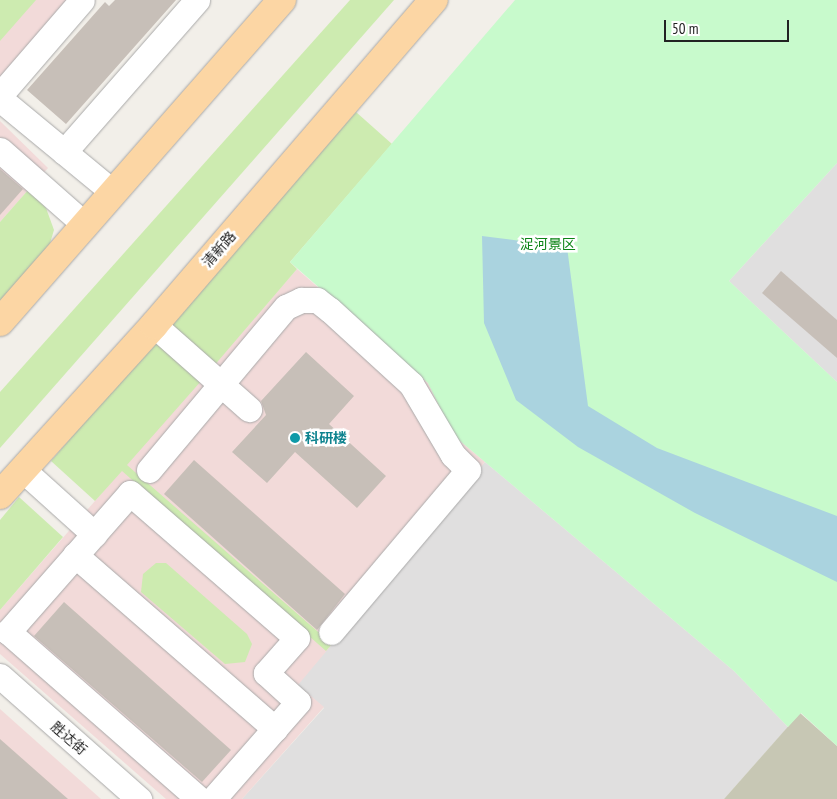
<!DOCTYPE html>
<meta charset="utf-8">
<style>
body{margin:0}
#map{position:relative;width:837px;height:799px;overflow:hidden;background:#f2efe9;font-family:"PT Sans Narrow","Noto Sans SC",sans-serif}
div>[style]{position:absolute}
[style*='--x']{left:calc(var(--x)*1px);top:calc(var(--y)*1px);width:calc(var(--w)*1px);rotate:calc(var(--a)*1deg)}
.residential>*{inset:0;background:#e0dfdf}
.commercial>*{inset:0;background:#f2dad9}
.construction>*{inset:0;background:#c7c7b4}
.grass>*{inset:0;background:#cdebb0}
.park>*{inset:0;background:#c8facc}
.water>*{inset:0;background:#aad3df}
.building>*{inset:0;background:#c7bfb8}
.roads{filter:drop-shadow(0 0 1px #a9a9a9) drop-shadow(0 0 1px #a9a9a9)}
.minor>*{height:25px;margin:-12.5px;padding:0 12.5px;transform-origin:12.5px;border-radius:12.5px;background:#fff}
.major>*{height:28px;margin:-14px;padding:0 14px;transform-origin:14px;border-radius:14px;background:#fcd6a4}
.dots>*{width:14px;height:14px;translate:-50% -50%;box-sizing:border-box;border:2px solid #fff;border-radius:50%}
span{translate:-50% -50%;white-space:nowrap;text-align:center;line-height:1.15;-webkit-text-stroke:5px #fff;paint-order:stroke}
.park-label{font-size:14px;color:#0c8416}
.street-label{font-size:14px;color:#222}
.culture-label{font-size:14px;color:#0d838f;font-weight:700}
.left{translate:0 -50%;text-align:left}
.scale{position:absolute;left:664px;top:20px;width:125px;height:22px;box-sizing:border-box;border:2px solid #222;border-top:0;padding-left:6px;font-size:15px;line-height:18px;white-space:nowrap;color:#222;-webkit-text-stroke:4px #fff;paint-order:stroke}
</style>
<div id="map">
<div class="residential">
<i style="clip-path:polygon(837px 163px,837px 382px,729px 281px)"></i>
<i style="clip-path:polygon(485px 462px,734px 671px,788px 727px,724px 799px,242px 799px,324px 708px,297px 685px)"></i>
</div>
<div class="commercial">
<i style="clip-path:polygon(0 0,73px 0,0 85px)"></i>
<i style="clip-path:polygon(0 121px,48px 168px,0 222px)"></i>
<i style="clip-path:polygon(297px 269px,428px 383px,453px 435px,485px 462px,298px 685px,324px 707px,242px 799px,166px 799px,0 654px,0 610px)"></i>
<i style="clip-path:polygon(0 709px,101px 799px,0 799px)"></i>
</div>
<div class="construction">
<i style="clip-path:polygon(800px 713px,837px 746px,837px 799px,724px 799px)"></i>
</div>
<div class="grass">
<i style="clip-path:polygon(0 0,36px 0,0 41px)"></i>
<i style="clip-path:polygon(350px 0,394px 0,0 448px,0 392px)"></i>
<i style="clip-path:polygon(356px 112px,392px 144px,290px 262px,297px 269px,213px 367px,166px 327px)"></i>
<i style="clip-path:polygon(29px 189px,46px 208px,54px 230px,47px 253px,0 307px,0 222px)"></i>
<i style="clip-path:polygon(156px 339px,202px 380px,127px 465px,332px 644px,326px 651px,122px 471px,95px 501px,51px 461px)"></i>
<i style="clip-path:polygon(19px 497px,63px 537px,0 610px,0 520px)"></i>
<i style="clip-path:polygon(156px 563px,166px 563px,247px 634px,252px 644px,245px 662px,225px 664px,141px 592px,143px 574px)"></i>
</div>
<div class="park">
<i style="clip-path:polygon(515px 0,837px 0,837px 163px,729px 281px,837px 382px,837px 746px,801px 713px,788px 727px,734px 671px,485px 462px,453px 435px,428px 383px,290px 262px)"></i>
</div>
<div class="water">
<i style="clip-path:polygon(482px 236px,567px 247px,588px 406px,657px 448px,837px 516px,837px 582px,695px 513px,578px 447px,516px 400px,484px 323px)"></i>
</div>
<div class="building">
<i style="clip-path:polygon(115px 0,176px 0,66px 124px,27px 90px,105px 2px,109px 6px)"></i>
<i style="clip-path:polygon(0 169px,23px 189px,0 215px)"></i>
<i style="clip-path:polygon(781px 271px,837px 320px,837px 358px,762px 293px)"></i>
<i style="clip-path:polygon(306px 352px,354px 396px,329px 424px,386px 476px,357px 508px,295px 452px,267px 483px,232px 452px,266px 415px,261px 401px)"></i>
<i style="clip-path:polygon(194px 460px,345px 594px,317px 630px,164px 494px)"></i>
<i style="clip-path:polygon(64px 602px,231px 750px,202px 782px,34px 636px)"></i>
<i style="clip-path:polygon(0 739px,68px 799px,0 799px)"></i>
</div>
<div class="roads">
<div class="minor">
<i style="--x:0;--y:95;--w:125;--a:-49.2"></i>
<i style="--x:0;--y:99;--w:146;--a:39.5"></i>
<i style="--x:0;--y:150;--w:113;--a:41.4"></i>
<i style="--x:64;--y:152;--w:202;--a:-48.8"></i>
<i style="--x:154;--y:325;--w:127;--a:41.5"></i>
<i style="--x:23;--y:470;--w:96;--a:42"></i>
<i style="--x:149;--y:470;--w:213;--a:-50"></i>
<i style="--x:286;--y:307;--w:17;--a:-25"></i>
<i style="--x:301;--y:300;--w:16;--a:0"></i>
<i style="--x:317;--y:300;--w:16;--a:38"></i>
<i style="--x:330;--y:310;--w:110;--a:42.4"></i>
<i style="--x:411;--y:384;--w:82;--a:59.4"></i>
<i style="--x:453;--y:455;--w:21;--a:45"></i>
<i style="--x:468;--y:470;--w:212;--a:130.2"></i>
<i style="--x:75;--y:555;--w:265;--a:41"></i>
<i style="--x:0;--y:676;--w:186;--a:41.5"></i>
<i style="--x:199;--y:799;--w:254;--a:-138.8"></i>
<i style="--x:8;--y:632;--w:185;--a:-48.7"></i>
<i style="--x:130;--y:493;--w:221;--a:41"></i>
<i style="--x:297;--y:638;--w:47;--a:131.5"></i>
<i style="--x:266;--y:673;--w:43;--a:42.2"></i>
<i style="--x:298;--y:702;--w:129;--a:131.2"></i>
</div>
<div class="major">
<i style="--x:0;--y:322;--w:428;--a:-48.8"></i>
<i style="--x:0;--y:495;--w:229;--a:-47.8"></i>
<i style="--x:154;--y:325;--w:429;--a:-49.3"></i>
</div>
</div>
<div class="dots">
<i style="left:295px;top:438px;background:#0f9aa8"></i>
</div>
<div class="park-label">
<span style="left:548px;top:244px">浞河景区</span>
</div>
<div class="street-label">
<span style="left:219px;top:249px;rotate:-49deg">清新路</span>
<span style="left:69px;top:738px;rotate:41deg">胜达街</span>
</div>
<div class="culture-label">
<span class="left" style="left:305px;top:438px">科研楼</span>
</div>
<div class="scale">50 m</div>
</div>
